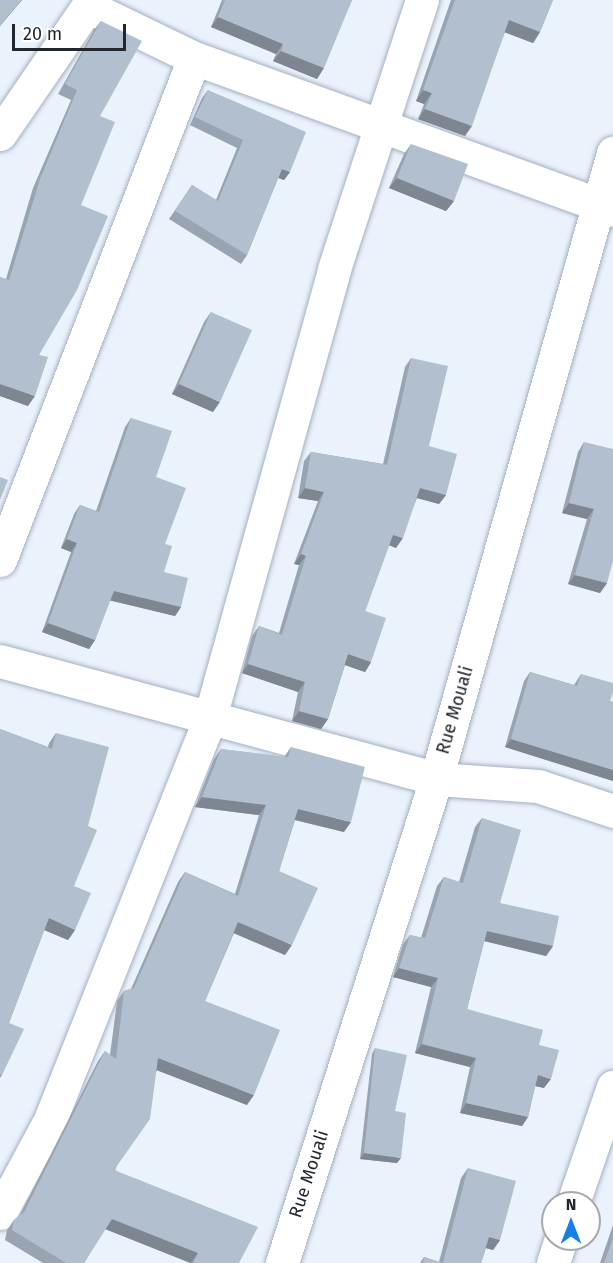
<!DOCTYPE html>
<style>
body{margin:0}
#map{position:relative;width:613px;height:1263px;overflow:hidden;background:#eaf2fc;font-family:"Fira Sans",sans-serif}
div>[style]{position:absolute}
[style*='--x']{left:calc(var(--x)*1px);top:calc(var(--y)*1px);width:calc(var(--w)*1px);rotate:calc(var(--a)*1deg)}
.roads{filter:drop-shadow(0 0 2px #a3b0c0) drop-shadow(0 0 2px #a3b0c0)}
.minor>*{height:33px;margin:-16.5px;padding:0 16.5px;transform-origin:16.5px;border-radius:16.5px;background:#fff}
.wall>*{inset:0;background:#99a4b2}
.shaded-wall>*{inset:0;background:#7d8691}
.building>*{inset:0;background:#b2bfcf}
span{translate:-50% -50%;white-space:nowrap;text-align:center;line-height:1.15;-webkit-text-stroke:5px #fff;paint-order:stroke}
.street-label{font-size:18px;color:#22272e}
.north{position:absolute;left:541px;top:1191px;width:60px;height:60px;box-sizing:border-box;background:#fff;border:2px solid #a7a9ab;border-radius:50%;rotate:0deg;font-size:16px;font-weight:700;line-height:24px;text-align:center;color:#22272e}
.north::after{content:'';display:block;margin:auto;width:21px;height:27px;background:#167ee6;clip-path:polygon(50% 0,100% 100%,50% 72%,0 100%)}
.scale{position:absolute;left:12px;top:24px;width:114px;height:27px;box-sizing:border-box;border:3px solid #22272e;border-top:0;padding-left:8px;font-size:18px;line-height:21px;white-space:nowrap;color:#22272e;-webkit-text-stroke:4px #fff;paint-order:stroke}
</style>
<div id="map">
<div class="roads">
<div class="minor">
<i style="--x:89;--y:7;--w:117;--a:25.9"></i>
<i style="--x:194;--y:58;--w:446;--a:19.9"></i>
<i style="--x:0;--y:134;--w:163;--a:-55.5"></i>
<i style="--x:0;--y:560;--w:538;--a:-68.87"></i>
<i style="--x:0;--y:661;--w:452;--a:15.1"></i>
<i style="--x:436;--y:779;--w:102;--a:3.9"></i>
<i style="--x:538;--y:786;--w:79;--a:18.4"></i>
<i style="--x:573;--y:1203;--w:123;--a:-71"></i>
<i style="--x:0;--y:1213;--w:106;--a:-61.7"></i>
<i style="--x:50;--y:1120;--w:430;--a:-68.3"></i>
<i style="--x:209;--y:721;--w:469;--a:-74.5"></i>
<i style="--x:334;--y:269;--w:283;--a:-71.9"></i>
<i style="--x:282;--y:1263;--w:508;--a:-72.35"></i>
<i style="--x:436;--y:779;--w:651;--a:-74.21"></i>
<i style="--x:553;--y:1263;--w:25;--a:-72"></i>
</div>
</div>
<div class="wall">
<i style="clip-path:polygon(222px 0,352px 0,317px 79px,273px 61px,276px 54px,211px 27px)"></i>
<i style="clip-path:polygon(451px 0,553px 0,540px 32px,533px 43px,505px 32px,465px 136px,418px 119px,424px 104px,416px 101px)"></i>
<i style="clip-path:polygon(101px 21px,100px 116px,81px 205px,39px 355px,28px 406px,0 396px,0 277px,6px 279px,33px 188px,71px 100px,58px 94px,94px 30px)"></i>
<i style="clip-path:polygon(208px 90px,290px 172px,284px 180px,278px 178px,247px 255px,241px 264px,169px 219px,192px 185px,216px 200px,237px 148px,190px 125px,202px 98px)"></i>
<i style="clip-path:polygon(411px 144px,454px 201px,446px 211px,389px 188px,404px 154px)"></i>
<i style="clip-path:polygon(211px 312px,213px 412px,172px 394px,204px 322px)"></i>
<i style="clip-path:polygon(411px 358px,429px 446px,446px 495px,439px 504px,417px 498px,396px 548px,389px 545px,365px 611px,371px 662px,365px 672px,345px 665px,328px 719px,321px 729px,292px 721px,298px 692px,242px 673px,252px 636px,259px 626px,279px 633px,299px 565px,294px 564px,318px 501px,298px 498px,304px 461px,311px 452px,383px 464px,405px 367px)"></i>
<i style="clip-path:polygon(131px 418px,156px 477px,165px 544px,164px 572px,181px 607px,175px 616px,110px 600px,95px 640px,89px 649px,42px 632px,71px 552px,61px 548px,74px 514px,80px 505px,96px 511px,125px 427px)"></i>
<i style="clip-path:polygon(584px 442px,607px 583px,600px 593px,568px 584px,587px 519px,562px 513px,578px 452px)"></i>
<i style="clip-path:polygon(530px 672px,574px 685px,581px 674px,610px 701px,613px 702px,613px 781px,505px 747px,524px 681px)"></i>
<i style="clip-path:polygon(0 729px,48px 747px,49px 743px,56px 733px,88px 826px,74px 886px,75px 930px,68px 940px,44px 930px,9px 1023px,2px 1075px,0 1078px)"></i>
<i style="clip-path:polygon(291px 747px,344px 832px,295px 820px,279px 871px,285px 955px,234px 933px,205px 1001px,247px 1105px,157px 1070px,115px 1170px,239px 1263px,190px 1263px,105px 1229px,84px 1263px,43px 1263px,5px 1240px,7px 1230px,14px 1220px,20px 1215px,98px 1061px,105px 1051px,110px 1055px,117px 1001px,124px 991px,131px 989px,178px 882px,185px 872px,235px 894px,259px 815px,195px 807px,214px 759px,221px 749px,284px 757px)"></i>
<i style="clip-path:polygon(482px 818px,500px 903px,553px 946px,546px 956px,484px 941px,467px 1009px,539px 1045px,544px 1088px,535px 1086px,528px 1117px,522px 1126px,460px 1113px,470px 1067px,415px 1053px,431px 987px,393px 977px,403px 944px,410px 935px,421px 938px,437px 886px,444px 877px,459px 882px,475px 827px)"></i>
<i style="clip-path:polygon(375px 1048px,395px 1111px,397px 1163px,360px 1159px,372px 1054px)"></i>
<i style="clip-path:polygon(468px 1168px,500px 1240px,493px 1250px,486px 1248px,481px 1263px,420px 1263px,424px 1257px,439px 1262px,461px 1178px)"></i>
<i style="clip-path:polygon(613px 1225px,613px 1263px,600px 1263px)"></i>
</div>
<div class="shaded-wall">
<i style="clip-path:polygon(21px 0,22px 0,0 26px,0 25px)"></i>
<i style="clip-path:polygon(218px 17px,283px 44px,276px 54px,211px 27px)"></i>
<i style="clip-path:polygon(509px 20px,540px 32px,533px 43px,501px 31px)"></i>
<i style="clip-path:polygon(281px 51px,324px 68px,317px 79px,273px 61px)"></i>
<i style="clip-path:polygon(423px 90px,432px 93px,424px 104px,416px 101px)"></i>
<i style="clip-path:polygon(425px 109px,472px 126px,465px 136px,418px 119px)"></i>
<i style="clip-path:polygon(282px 169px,290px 172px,284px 180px,276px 177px)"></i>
<i style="clip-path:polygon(397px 178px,454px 201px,446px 211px,389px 188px)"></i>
<i style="clip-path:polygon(0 384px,35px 396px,28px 406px,0 396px)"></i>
<i style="clip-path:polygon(179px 384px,220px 402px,213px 412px,172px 394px)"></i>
<i style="clip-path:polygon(305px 488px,324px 492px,318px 501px,298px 498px)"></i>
<i style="clip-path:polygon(420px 488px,446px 495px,439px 504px,413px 497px)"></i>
<i style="clip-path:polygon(569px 503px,594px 509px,587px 519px,562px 513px)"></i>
<i style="clip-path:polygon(393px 535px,403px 538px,396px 548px,386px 544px)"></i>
<i style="clip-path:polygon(67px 539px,77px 543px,71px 552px,61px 548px)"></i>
<i style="clip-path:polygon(301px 554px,306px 556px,299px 565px,294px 564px)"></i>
<i style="clip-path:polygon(575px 575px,607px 583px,600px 593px,568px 584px)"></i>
<i style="clip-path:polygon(114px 591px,181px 607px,175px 616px,108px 600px)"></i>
<i style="clip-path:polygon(48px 623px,95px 640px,89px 649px,42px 632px)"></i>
<i style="clip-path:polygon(348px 654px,371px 662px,365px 672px,342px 664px)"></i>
<i style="clip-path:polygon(248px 664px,305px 682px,298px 692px,242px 673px)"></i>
<i style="clip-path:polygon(299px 711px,328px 719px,321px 729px,292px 721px)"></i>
<i style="clip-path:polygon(511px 739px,613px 770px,613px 781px,505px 747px)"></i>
<i style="clip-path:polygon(202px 797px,266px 805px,259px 815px,195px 807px)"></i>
<i style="clip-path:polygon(298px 809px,351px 822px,344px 832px,291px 819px)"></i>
<i style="clip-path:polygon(49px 918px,75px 930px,68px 940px,42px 929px)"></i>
<i style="clip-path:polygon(238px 922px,292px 945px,285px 955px,231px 932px)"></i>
<i style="clip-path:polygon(487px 931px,553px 946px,546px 956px,480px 940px)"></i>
<i style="clip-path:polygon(399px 968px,438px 978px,431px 987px,393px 977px)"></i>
<i style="clip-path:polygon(422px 1044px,476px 1058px,470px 1067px,415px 1053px)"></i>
<i style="clip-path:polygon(158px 1058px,254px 1095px,247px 1105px,151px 1068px)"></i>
<i style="clip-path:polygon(538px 1075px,551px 1079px,544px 1088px,531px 1085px)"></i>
<i style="clip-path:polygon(466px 1103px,528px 1117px,522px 1126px,460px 1113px)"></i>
<i style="clip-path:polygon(364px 1153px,401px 1158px,397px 1163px,360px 1159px)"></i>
<i style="clip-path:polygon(112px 1219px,198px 1253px,191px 1263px,105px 1229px)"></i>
<i style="clip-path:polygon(489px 1237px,500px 1240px,493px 1250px,482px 1247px)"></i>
</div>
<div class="building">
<i style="clip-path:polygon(0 0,21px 0,0 25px)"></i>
<i style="clip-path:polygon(225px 0,352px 0,324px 68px,281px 51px,283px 44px,218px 17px)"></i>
<i style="clip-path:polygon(455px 0,553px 0,540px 32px,509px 20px,472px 126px,425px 109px,432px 93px,423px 90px)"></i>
<i style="clip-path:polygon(101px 21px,142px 41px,100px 116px,115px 122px,81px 205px,108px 216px,77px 290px,39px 355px,48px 357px,35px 396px,0 384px,0 277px,9px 280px,40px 179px,77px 90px,65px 84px)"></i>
<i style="clip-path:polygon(208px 90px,306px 132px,290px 172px,282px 169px,247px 255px,175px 211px,192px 185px,218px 201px,243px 140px,195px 117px)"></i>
<i style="clip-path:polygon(411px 144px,468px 164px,454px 201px,397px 178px)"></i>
<i style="clip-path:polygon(211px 312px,252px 330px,220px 402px,179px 384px)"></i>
<i style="clip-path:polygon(411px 358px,448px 366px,429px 446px,457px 454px,446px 495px,420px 488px,403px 538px,393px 535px,365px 611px,386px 618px,371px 662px,348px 654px,328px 719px,299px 711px,305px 682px,248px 664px,259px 626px,282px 635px,306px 556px,301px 554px,324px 492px,305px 488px,311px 452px,387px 465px)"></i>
<i style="clip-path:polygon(131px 418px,172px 431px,156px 477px,186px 488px,165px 544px,172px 546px,164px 572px,188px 578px,181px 607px,114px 591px,95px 640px,48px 623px,77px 543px,67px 539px,80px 505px,99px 512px)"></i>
<i style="clip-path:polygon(584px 442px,613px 449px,613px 561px,607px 583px,575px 575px,594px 509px,569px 503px)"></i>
<i style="clip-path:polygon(0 477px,8px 480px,0 500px)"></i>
<i style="clip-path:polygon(530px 672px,577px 686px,581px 674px,613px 683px,613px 693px,610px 701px,613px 702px,613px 770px,511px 739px)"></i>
<i style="clip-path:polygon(0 729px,52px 749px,56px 733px,109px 747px,88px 826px,97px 830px,74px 886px,91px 893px,75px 930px,49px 918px,9px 1023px,24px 1029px,2px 1075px,0 1074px)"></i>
<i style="clip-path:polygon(291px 747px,365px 767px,351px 822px,298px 809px,279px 871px,318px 888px,292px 945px,238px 922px,205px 1001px,280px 1030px,254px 1095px,158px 1058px,150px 1119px,114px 1170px,258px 1227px,239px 1263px,193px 1263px,198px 1253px,112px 1219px,84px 1263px,66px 1263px,12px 1230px,14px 1220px,24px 1212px,105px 1051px,116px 1059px,124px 991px,134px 988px,185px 872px,238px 896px,266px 805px,202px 797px,221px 749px,288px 757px)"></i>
<i style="clip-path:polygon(482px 818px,521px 830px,500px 903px,559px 916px,553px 946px,487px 931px,467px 1009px,543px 1030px,539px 1045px,559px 1050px,551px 1079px,538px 1075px,528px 1117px,466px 1103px,476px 1058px,422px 1044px,438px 978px,399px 968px,410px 935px,425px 938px,444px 877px,463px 883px)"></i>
<i style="clip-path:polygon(375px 1048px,407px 1055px,395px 1111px,406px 1113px,401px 1158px,364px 1153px)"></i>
<i style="clip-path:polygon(468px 1168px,516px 1181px,500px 1240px,489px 1237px,481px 1263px,423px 1263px,424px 1257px,443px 1263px)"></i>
<i style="clip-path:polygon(613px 1238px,613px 1263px,604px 1263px)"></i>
</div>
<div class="street-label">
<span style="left:455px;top:710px;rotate:-74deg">Rue Mouali</span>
<span style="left:309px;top:1174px;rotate:-72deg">Rue Mouali</span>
</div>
<div class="north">N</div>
<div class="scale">20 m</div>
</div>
